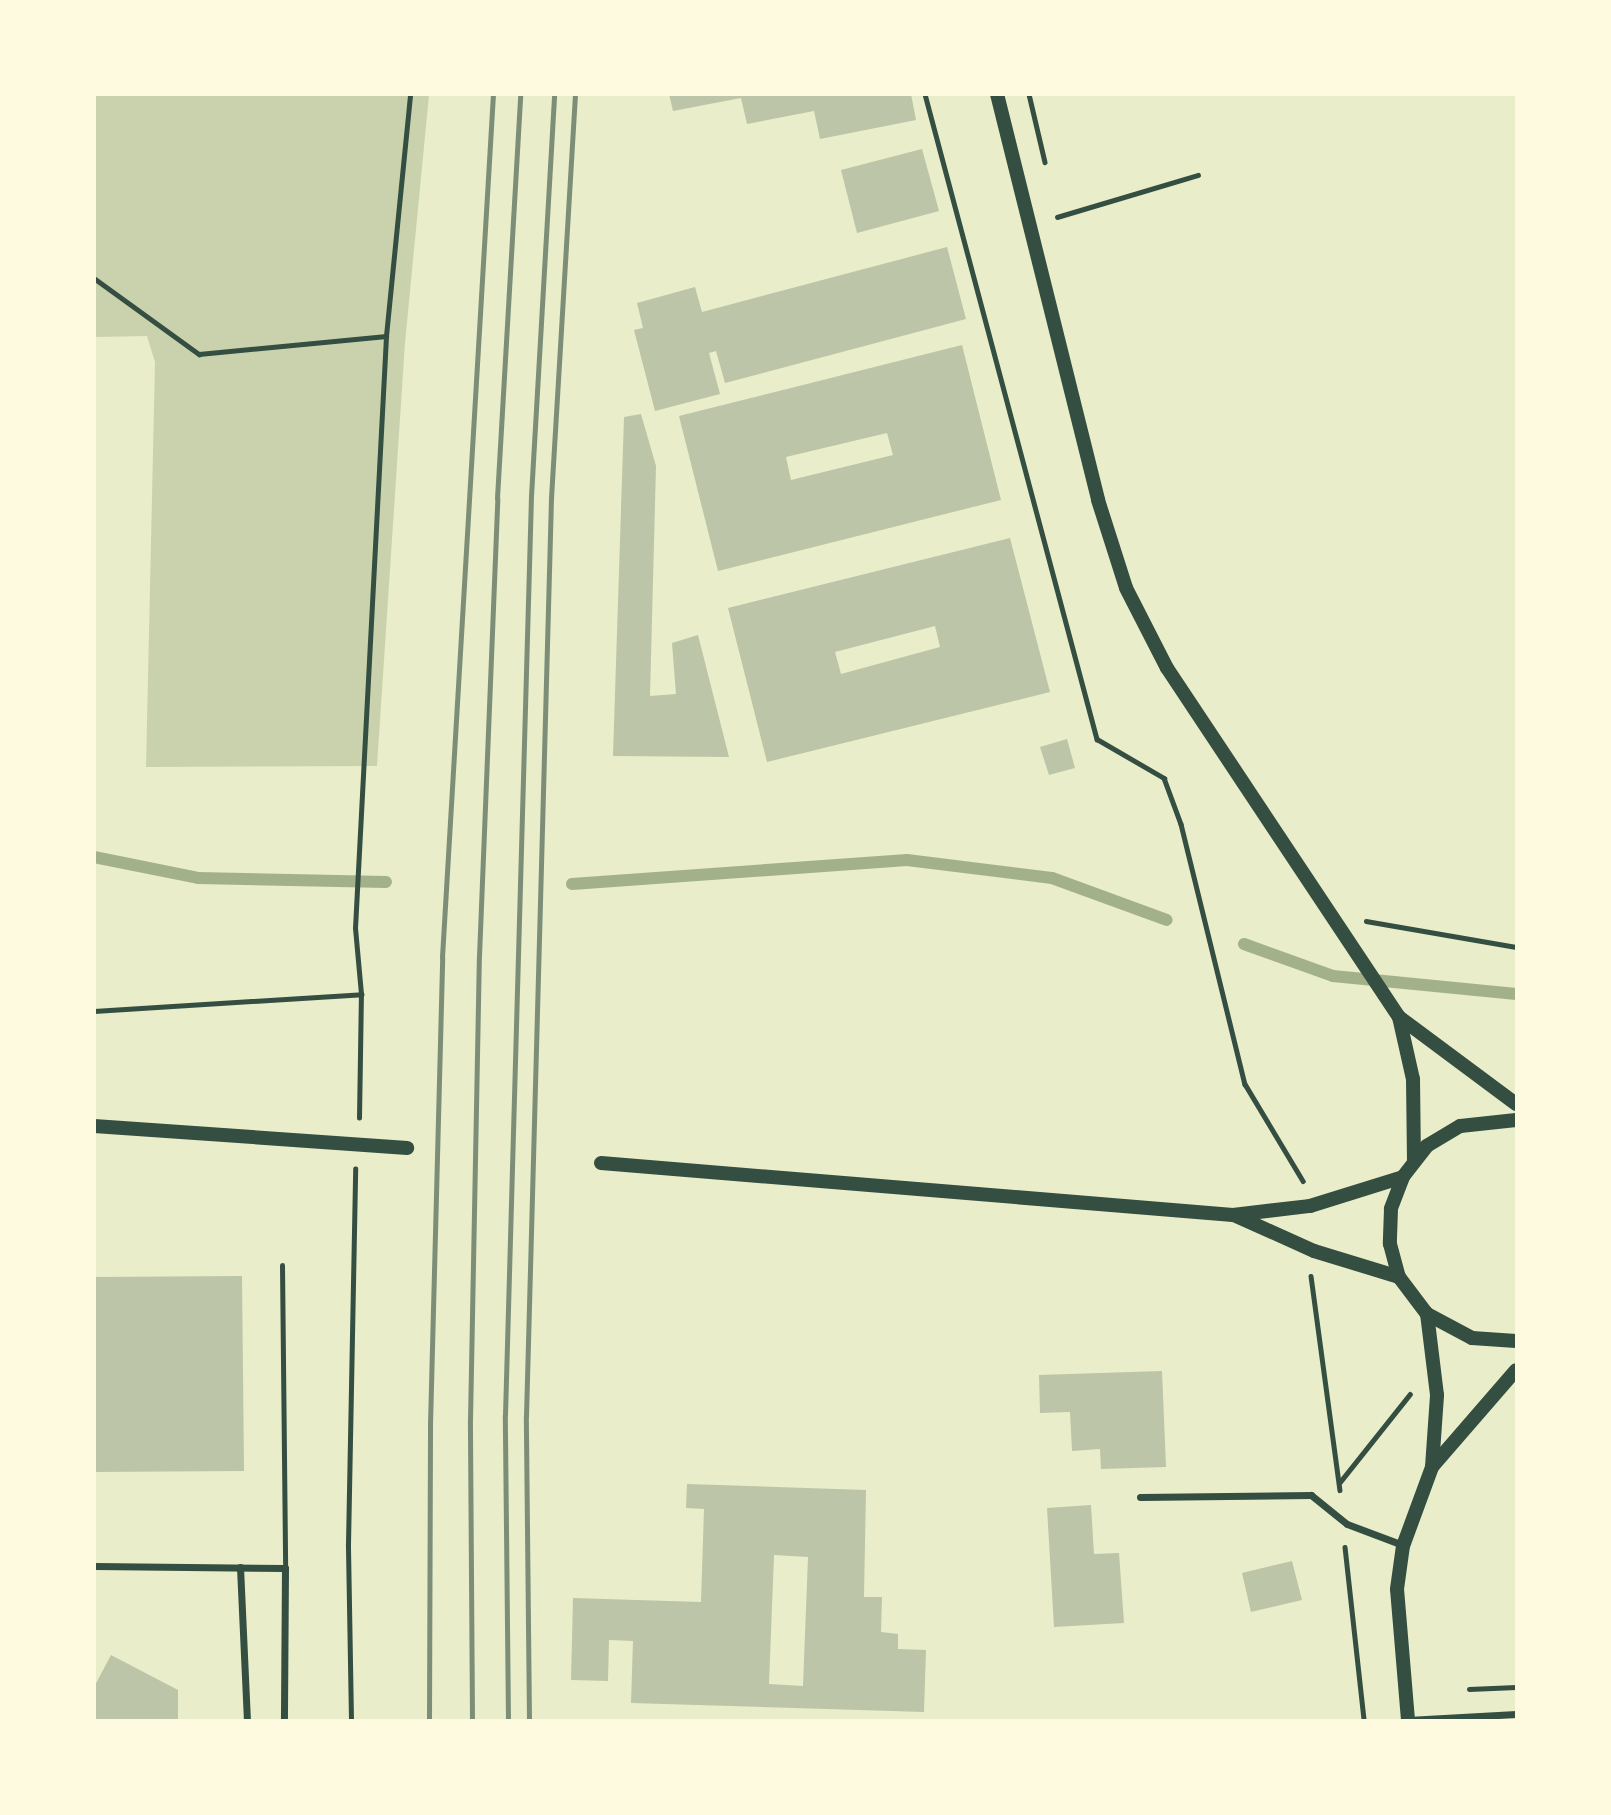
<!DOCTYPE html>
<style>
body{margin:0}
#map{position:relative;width:1611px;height:1815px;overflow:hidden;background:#e9edc9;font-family:"Noto Serif",serif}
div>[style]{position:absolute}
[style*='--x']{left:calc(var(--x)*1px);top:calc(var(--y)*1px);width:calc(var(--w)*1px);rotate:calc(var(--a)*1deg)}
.green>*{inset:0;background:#cad2ad}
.stream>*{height:12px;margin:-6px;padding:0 6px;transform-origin:6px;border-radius:6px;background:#a3b18a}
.building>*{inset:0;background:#bcc5a7}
.path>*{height:4.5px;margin:-2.25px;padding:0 2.25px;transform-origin:2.25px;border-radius:2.25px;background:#344e41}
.service>*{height:5px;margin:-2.5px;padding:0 2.5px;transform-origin:2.5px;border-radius:2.5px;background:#344e41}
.minor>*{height:7px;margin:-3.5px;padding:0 3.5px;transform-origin:3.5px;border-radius:3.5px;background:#344e41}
.secondary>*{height:14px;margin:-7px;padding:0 7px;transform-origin:7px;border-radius:7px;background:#344e41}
.rail>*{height:5px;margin:-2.5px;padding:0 2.5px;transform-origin:2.5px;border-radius:2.5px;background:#7c8e77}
span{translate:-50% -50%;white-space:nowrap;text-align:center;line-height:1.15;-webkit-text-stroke:5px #fefae0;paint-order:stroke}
.frame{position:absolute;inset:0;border:96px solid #fefae0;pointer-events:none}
</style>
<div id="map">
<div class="green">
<i style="clip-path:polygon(94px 95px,429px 95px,405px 343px,377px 766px,146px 767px,155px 362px,147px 336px,95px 337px)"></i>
</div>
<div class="stream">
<i style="--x:94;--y:857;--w:106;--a:11.4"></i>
<i style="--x:198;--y:878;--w:188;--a:1.2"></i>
<i style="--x:572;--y:884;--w:336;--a:-4.1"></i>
<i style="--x:907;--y:860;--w:146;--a:7.1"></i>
<i style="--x:1052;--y:878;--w:122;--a:20.1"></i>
<i style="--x:1244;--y:944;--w:95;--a:19.8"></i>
<i style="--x:1333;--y:976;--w:184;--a:5.6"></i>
</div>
<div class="building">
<i style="clip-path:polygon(669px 94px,911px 94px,916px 120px,820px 139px,814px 111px,747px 124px,741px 98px,673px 111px)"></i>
<i style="clip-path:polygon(922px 149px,939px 211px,857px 233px,841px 170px)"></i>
<i style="clip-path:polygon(947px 247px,966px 319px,725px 383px,716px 351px,709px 353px,720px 394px,655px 411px,634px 330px,643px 328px,637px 303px,695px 287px,702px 312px)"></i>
<i style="clip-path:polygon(evenodd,962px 345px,1001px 500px,718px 571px,679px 416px,962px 345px,887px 433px,893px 455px,791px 480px,786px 457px,887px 433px)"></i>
<i style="clip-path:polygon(641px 414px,656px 466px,650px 696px,676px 694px,672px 643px,698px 635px,729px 757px,613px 756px,624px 417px)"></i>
<i style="clip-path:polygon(evenodd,1010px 538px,1050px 692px,767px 762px,728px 608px,1010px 538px,935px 626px,940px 647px,841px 674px,835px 652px,935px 626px)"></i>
<i style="clip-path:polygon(1067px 739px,1075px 768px,1049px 775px,1040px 747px)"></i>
<i style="clip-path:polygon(242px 1276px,244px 1471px,94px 1472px,94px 1277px)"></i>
<i style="clip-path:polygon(1162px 1371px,1166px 1467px,1101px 1469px,1100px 1449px,1072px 1451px,1070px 1412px,1040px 1413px,1039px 1375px)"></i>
<i style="clip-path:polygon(evenodd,687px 1484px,866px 1490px,864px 1597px,882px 1597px,881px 1632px,898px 1634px,898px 1649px,926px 1650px,924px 1712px,631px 1703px,633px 1641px,609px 1640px,608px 1681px,571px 1680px,573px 1598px,701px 1602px,704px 1509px,686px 1508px,687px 1484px,774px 1555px,808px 1557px,803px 1686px,769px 1684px,774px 1555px)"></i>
<i style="clip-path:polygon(1091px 1505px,1094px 1554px,1119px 1553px,1124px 1623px,1054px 1627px,1047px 1508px)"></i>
<i style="clip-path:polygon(1292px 1561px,1302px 1600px,1251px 1612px,1242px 1573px)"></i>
<i style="clip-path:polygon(111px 1655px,178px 1690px,178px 1720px,94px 1720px,94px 1687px)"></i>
</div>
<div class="path">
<i style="--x:925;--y:94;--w:668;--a:75.07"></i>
<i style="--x:1097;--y:739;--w:78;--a:30.2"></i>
<i style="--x:1164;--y:778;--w:49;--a:69.7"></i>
<i style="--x:1181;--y:824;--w:268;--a:76.2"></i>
<i style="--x:1245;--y:1084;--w:113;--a:59.1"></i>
<i style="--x:1029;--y:94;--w:70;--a:76.8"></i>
<i style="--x:1057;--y:217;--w:147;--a:-16.6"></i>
<i style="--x:94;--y:278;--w:130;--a:35.9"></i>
<i style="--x:199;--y:354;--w:188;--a:-5.5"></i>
<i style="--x:386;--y:336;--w:243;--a:-84.3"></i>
<i style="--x:1366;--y:921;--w:152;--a:9.8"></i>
<i style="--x:94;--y:1011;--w:268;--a:-3.6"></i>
<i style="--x:359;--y:1118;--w:124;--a:-89.1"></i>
<i style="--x:361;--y:994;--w:66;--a:-95.2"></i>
<i style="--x:355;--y:928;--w:593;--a:-87"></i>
<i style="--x:1311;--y:1276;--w:216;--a:82.3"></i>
<i style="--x:1340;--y:1482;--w:112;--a:-51.5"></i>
<i style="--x:1345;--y:1547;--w:174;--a:83.7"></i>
<i style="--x:1469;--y:1689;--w:47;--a:-2.4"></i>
<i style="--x:351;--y:1720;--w:176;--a:-91"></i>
<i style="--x:348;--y:1544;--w:375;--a:-88.9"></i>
</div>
<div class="service">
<i style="--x:282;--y:1265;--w:303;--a:89.4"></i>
</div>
<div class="minor">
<i style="--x:1140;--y:1497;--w:171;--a:-0.7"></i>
<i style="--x:1311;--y:1495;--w:46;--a:38.9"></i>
<i style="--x:1347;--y:1524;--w:60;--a:20.6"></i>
<i style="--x:94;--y:1566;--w:191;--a:0.6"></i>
<i style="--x:285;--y:1568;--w:152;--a:90.4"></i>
<i style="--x:240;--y:1567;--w:153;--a:87.4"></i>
<i style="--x:1408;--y:1720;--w:108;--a:-3.2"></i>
</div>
<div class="secondary">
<i style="--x:997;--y:94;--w:418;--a:76"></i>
<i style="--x:1098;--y:500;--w:92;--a:72.3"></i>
<i style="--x:1126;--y:588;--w:90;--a:62.9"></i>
<i style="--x:1167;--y:668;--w:419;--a:56.4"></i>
<i style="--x:1399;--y:1017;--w:146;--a:36.6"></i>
<i style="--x:1399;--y:1017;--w:64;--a:77.3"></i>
<i style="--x:1413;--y:1079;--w:81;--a:89.3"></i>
<i style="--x:1516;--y:1120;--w:56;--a:173.9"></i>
<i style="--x:1460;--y:1126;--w:39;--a:149"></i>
<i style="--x:1427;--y:1146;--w:39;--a:128"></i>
<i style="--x:1403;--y:1177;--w:34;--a:111"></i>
<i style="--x:1391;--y:1209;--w:35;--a:92"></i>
<i style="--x:1390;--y:1244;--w:34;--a:75"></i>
<i style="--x:1399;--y:1277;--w:46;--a:52.9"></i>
<i style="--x:1427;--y:1314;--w:51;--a:28.1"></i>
<i style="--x:1472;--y:1338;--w:44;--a:3.9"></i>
<i style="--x:94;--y:1126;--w:314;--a:4"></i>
<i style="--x:601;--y:1163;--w:634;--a:4.7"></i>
<i style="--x:1233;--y:1215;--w:78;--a:-6.7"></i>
<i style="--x:1310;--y:1206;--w:97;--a:-17.3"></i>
<i style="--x:1234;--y:1215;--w:88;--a:24.2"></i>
<i style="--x:1314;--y:1251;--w:89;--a:17"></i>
<i style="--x:1432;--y:1467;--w:128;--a:-49.1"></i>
<i style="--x:1408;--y:1720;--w:131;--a:-94.8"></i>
<i style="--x:1397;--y:1589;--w:43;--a:-82.1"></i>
<i style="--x:1403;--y:1546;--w:84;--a:-69.8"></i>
<i style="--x:1432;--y:1467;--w:72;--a:-86"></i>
<i style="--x:1437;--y:1395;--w:82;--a:-97"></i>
</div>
<div class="rail">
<i style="--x:429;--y:1720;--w:296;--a:-89.8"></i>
<i style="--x:430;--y:1424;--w:467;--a:-88.5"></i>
<i style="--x:442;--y:957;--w:865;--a:-86.62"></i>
<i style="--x:472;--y:1720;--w:300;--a:-90.4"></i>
<i style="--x:470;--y:1420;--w:464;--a:-88.9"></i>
<i style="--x:479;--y:956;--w:458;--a:-87.7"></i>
<i style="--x:497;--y:498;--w:405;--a:-86.7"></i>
<i style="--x:508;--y:1720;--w:305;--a:-90.6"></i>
<i style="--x:505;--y:1415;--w:919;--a:-88.38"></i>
<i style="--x:531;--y:496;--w:403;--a:-86.7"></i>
<i style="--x:529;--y:1720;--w:304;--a:-90.6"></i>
<i style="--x:526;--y:1416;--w:918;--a:-88.44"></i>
<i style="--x:551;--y:498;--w:405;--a:-86.6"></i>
</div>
<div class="frame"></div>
</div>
